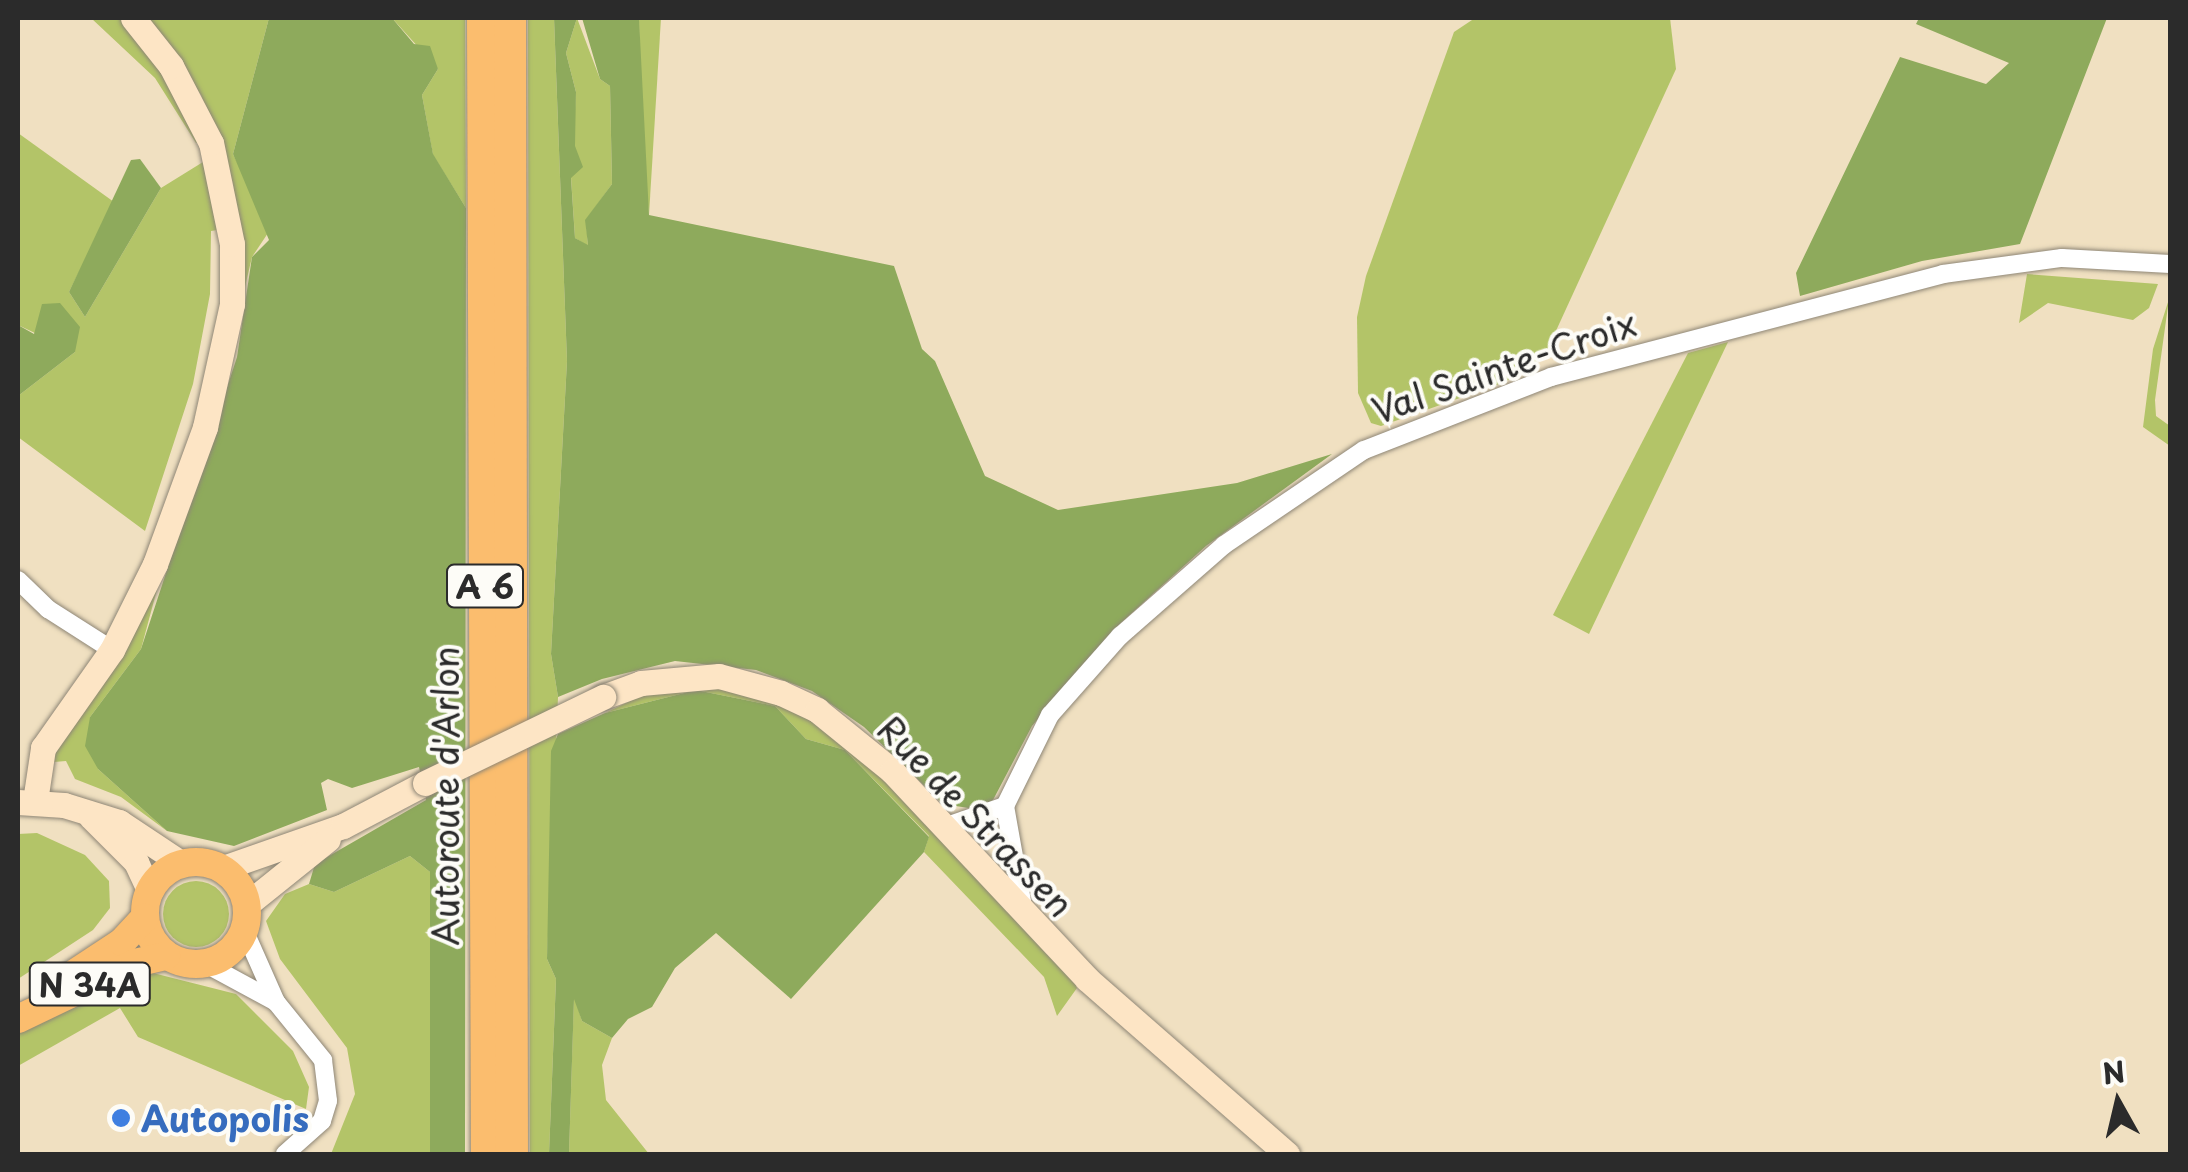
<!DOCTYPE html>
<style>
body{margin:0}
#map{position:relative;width:2188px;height:1172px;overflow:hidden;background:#f0e0c1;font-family:"Playpen Sans",sans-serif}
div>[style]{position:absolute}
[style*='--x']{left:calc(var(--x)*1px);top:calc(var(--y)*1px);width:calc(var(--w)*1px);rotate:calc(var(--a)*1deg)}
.green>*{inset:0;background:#b3c468}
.round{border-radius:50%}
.forest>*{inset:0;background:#8eaa5c}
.roads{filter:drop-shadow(0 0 2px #8e8676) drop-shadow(0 0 2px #8e8676)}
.street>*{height:18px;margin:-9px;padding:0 9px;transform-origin:9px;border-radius:9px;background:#fff}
.secondary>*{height:25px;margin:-12.5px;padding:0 12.5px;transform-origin:12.5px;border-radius:12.5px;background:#fde5c5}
.primary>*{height:28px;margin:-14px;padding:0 14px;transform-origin:14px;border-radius:14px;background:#fbbd6e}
.primary>.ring{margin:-14px;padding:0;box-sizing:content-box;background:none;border:28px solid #fbbd6e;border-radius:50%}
.highway>*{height:32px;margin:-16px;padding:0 16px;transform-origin:16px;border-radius:16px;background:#fbbd6e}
.bridges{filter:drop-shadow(0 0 2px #8e8676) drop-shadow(0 0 2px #8e8676)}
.secondary-bridge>*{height:25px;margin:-12.5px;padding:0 12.5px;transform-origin:12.5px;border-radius:12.5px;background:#fde5c5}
.dots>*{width:28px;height:28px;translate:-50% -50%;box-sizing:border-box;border:5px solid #fdfcf7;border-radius:50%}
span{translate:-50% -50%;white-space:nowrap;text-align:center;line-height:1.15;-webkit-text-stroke:8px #fdfcf7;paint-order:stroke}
.shield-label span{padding:2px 8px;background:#fdfcf7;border:2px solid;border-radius:8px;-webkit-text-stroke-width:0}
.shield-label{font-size:32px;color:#2b2b2b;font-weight:700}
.street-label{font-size:35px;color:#2b2b2b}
.shop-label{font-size:35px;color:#366cbe;font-weight:700}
.left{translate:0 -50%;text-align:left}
.frame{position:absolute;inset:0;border:20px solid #2b2b2b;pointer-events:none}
.north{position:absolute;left:2068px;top:1052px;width:100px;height:100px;-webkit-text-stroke:8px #fdfcf7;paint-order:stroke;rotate:352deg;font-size:28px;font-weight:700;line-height:40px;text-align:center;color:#2b2b2b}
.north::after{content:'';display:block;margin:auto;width:35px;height:45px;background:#2b2b2b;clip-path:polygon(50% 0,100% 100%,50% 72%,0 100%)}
</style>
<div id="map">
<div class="green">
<i style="clip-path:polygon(91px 18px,122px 18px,145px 44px,200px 140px,196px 143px,155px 78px)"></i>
<i style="clip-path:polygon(146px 18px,269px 18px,233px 154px,270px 230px,252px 257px,244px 291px,233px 183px,201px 95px)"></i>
<i style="clip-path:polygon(392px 18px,465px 18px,466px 208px,433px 155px,422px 95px,438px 69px)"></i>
<i style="clip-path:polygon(528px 18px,554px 18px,567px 361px,551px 654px,558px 697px,547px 959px,556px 979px,549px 1154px,530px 1154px)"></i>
<i style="clip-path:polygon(577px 18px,600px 79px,610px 86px,612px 184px,586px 220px,588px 246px,575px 238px,571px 177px,576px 92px,566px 53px)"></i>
<i style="clip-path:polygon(639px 18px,661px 18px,649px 215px,641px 134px)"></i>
<i style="clip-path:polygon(1475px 18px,1670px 18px,1676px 69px,1544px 357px,1505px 382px,1381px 426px,1371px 423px,1358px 393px,1357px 317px,1366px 276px,1454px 32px)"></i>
<i style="clip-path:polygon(18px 133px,114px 202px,69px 292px,85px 317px,161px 188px,203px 162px,217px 230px,211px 231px,210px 294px,193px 384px,145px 531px,18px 437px,18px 396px,75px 352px,18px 325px)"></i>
<i style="clip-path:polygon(2027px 274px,2158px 284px,2149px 308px,2133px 320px,2048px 303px,2019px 323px)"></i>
<i style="clip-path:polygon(2169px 299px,2155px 400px,2156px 416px,2170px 426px,2170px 446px,2143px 427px,2153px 349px)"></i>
<i style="clip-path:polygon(1728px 342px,1589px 634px,1553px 615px,1688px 353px)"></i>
<i style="clip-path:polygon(159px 582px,141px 649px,90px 717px,98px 769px,167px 831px,121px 797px,75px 779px,66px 761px,54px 762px,57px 745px)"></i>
<i style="clip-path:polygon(709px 687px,780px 702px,853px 747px,1074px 981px,1077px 988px,1057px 1016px,1044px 977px,924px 852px,929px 836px,845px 750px,806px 739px,775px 706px,696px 690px,605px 713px,651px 691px)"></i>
<i style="clip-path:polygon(37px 833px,85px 855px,109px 881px,110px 908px,93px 930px,18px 979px,18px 834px)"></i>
<i style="clip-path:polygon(410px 856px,430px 872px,430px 1154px,331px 1154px,355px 1094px,347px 1048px,280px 959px,266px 921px,285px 894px,309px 884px,334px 892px)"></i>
<i class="round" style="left:163px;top:881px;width:66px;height:66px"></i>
<i style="clip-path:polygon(149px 972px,236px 994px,293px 1051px,309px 1087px,306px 1109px,138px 1037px,120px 1008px,18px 1066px,18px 1025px)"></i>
<i style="clip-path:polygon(574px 995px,582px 1021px,612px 1038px,602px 1065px,606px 1100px,649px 1154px,569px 1154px)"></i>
</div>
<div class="forest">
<i style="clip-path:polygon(269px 18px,392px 18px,414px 44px,430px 46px,438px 69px,422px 95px,433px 154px,466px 208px,465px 1154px,430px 1154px,430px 872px,410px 856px,334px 892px,309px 884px,315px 864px,426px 800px,419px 767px,352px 788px,328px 779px,321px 783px,327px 810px,234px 846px,167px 831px,98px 769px,85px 746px,90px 717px,141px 649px,237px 357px,252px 257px,269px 240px,233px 154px)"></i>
<i style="clip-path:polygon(554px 18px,577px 18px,566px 53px,576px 92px,575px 146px,583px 167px,571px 178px,575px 238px,588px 245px,585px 220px,612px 184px,610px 86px,600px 79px,582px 18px,639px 18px,649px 215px,894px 266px,922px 349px,935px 361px,985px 476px,1058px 510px,1237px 483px,1332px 454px,1206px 546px,1112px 631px,1032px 726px,993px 800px,975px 809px,943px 804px,864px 727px,812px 691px,756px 670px,675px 661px,602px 679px,558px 697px,551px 654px,567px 361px)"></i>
<i style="clip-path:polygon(1919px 18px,2107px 18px,2020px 244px,1922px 261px,1800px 296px,1796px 273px,1900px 57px,1986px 84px,2009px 63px,1916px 24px)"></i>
<i style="clip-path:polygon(140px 159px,161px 188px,85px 317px,69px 292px,131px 160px)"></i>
<i style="clip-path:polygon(60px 303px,80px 327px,75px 352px,18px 396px,18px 325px,34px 334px,42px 304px)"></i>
<i style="clip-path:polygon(696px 690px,775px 706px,806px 739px,845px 750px,929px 837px,924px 852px,791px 999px,716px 933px,675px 968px,652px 1007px,628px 1019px,612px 1038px,582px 1021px,574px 999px,569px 1154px,549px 1154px,556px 979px,547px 959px,551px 751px,558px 734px,605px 713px)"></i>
</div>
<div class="roads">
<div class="street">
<i style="--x:18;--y:580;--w:42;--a:44"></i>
<i style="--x:48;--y:609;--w:76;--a:32.6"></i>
<i style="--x:944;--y:827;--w:65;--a:-19"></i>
<i style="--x:1023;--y:907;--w:103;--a:-100.1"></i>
<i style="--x:1005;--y:806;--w:102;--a:-63.7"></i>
<i style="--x:1050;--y:715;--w:106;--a:-48.5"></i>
<i style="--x:1120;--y:636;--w:138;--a:-41.2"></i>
<i style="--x:1224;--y:545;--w:169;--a:-34.2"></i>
<i style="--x:1364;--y:450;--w:201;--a:-21.3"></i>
<i style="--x:1551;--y:377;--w:405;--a:-14.7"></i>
<i style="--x:1943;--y:274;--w:120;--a:-7.7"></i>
<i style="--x:2062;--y:258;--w:108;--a:3.2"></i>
<i style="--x:245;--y:932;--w:77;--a:66.1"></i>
<i style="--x:206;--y:964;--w:80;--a:28.5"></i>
<i style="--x:276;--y:1002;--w:75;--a:51"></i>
<i style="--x:323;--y:1060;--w:41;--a:83"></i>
<i style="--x:328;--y:1101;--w:21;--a:107"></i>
<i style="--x:322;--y:1121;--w:50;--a:138.3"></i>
</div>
<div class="secondary">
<i style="--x:603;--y:697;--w:40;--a:-20.2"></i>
<i style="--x:641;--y:683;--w:78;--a:-5.1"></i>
<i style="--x:719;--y:676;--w:64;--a:15.3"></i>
<i style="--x:781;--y:693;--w:40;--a:25"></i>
<i style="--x:817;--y:710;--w:97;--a:39.1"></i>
<i style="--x:892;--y:771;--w:285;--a:46.8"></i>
<i style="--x:1087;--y:979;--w:266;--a:41.2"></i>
<i style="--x:35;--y:801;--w:54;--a:-81.4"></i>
<i style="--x:43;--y:748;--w:120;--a:-54.9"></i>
<i style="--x:112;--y:650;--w:96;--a:-63.4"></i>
<i style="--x:155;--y:564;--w:146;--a:-69.9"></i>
<i style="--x:205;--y:427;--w:126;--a:-77.6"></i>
<i style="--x:232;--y:304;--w:60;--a:-90"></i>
<i style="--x:232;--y:244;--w:103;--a:-101.7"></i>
<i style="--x:211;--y:143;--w:87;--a:-117.5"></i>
<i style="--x:171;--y:66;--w:61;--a:-128.4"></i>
<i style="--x:18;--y:802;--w:46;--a:3.7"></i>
<i style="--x:64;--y:805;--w:58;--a:17.2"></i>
<i style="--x:119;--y:822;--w:74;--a:33.5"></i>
<i style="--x:91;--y:817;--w:64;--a:45"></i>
<i style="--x:136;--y:862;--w:33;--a:65"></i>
<i style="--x:223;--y:868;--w:127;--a:-19.3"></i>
<i style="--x:343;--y:826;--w:93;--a:-27.7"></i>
<i style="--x:246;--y:905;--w:105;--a:-38.8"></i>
</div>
<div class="primary">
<i class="ring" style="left:145px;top:862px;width:74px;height:74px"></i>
<i style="--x:63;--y:981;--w:71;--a:-33.5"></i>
<i style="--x:122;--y:942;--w:33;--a:-47"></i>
<i style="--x:18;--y:1019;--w:130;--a:-25.6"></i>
<i style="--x:135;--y:963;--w:32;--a:-13"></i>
</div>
<div class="highway">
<i style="--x:483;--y:18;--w:1136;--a:89.8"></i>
<i style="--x:510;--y:18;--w:1136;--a:89.9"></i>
</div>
</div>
<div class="bridges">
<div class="secondary-bridge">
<i style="--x:425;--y:783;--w:198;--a:-25.8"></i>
</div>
</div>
<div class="dots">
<i style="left:121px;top:1118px;background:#3f7fe0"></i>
</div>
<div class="shield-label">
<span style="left:485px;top:586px">A 6</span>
<span style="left:90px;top:984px">N 34A</span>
</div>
<div class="street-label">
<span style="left:1504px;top:366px;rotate:-19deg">Val Sainte-Croix</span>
<span style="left:445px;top:796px;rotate:-90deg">Autoroute d'Arlon</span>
<span style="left:976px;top:816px;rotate:46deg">Rue de Strassen</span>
</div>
<div class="shop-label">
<span class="left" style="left:141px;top:1118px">Autopolis</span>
</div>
<div class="frame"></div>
<div class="north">N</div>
</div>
